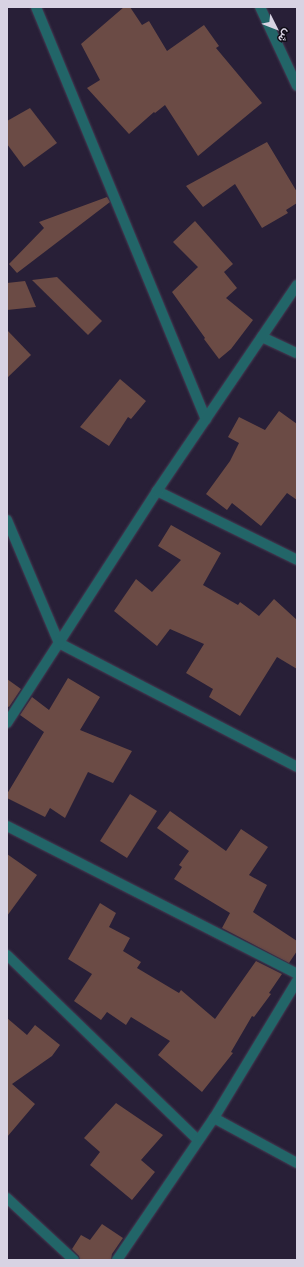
<!DOCTYPE html>
<meta charset="utf-8">
<style>
body{margin:0}
#map{position:relative;width:304px;height:1267px;overflow:hidden;background:#281f37;font-family:Commissioner,Vazirmatn,sans-serif}
div>[style]{position:absolute}
[style*='--x']{left:calc(var(--x)*1px);top:calc(var(--y)*1px);width:calc(var(--w)*1px);rotate:calc(var(--a)*1deg)}
.building>*{inset:0;background:#6b4b45}
.roads{filter:drop-shadow(0 0 1px #443c53) drop-shadow(0 0 1px #443c53)}
.minor>*{height:10px;margin:-5px;padding:0 5px;transform-origin:5px;border-radius:5px;background:#226568}
.tertiary>*{height:10px;margin:-5px;padding:0 5px;transform-origin:5px;border-radius:5px;background:#226568}
span{translate:-50% -50%;white-space:nowrap;text-align:center;line-height:1.15;-webkit-text-stroke:3px #0f0c16;paint-order:stroke}
.frame{position:absolute;inset:0;border:8px solid #d8d3e3;pointer-events:none}
.north{position:absolute;left:256px;top:8px;width:40px;height:40px;-webkit-text-stroke:3px #0f0c16;paint-order:stroke;rotate:132deg;font-size:11px;font-weight:700;line-height:16px;text-align:center;color:#d8d3e3}
.north::after{content:'';display:block;margin:auto;width:14px;height:18px;background:#d8d3e3;clip-path:polygon(50% 0,100% 100%,50% 72%,0 100%)}
</style>
<div id="map">
<div class="building">
<i style="clip-path:polygon(124px 7px,130px 7px,142px 25px,149px 21px,167px 51px,204px 25px,219px 46px,216px 48px,262px 103px,198px 156px,165px 105px,155px 113px,154px 112px,129px 134px,87px 88px,100px 80px,81px 44px)"></i>
<i style="clip-path:polygon(30px 108px,57px 143px,24px 167px,7px 144px,7px 121px)"></i>
<i style="clip-path:polygon(267px 142px,297px 192px,297px 203px,286px 210px,288px 213px,262px 228px,235px 184px,203px 207px,186px 186px)"></i>
<i style="clip-path:polygon(107px 197px,110px 202px,17px 273px,9px 264px,44px 228px,39px 222px)"></i>
<i style="clip-path:polygon(195px 221px,233px 264px,224px 272px,237px 288px,226px 298px,253px 320px,231px 349px,219px 359px,204px 339px,205px 338px,172px 292px,198px 267px,173px 242px)"></i>
<i style="clip-path:polygon(57px 277px,102px 321px,88px 335px,32px 280px)"></i>
<i style="clip-path:polygon(25px 281px,36px 307px,7px 310px,7px 283px)"></i>
<i style="clip-path:polygon(7px 330px,31px 355px,7px 378px)"></i>
<i style="clip-path:polygon(120px 379px,146px 401px,131px 419px,128px 417px,109px 446px,80px 427px)"></i>
<i style="clip-path:polygon(279px 411px,297px 424px,297px 500px,287px 493px,261px 526px,232px 503px,227px 510px,206px 494px,230px 461px,239px 443px,228px 437px,239px 417px,265px 430px)"></i>
<i style="clip-path:polygon(171px 525px,221px 553px,203px 585px,238px 605px,240px 602px,259px 616px,274px 599px,297px 620px,297px 669px,277px 657px,240px 716px,209px 697px,213px 689px,186px 673px,204px 644px,170px 629px,157px 646px,114px 611px,136px 579px,152px 592px,181px 560px,158px 546px)"></i>
<i style="clip-path:polygon(68px 678px,100px 697px,80px 730px,132px 751px,113px 783px,88px 772px,65px 818px,50px 808px,45px 817px,7px 798px,7px 794px,44px 732px,20px 715px,32px 697px,49px 710px)"></i>
<i style="clip-path:polygon(7px 679px,21px 689px,9px 707px,7px 706px)"></i>
<i style="clip-path:polygon(130px 794px,157px 811px,127px 858px,100px 841px)"></i>
<i style="clip-path:polygon(170px 811px,226px 851px,241px 829px,268px 847px,249px 875px,267px 885px,253px 912px,297px 941px,297px 951px,289px 963px,222px 928px,230px 913px,174px 879px,182px 867px,179px 865px,189px 851px,157px 828px)"></i>
<i style="clip-path:polygon(7px 854px,37px 875px,7px 916px)"></i>
<i style="clip-path:polygon(100px 903px,116px 913px,109px 927px,130px 938px,123px 951px,141px 962px,137px 968px,179px 993px,181px 990px,215px 1019px,256px 961px,282px 974px,269px 993px,271px 994px,254px 1017px,252px 1016px,231px 1052px,233px 1053px,202px 1092px,158px 1055px,170px 1041px,131px 1017px,126px 1025px,107px 1012px,101px 1020px,74px 1001px,92px 974px,68px 959px)"></i>
<i style="clip-path:polygon(7px 1018px,27px 1035px,35px 1025px,60px 1045px,52px 1056px,12px 1084px,35px 1104px,7px 1137px)"></i>
<i style="clip-path:polygon(116px 1103px,163px 1135px,141px 1160px,155px 1172px,132px 1200px,90px 1165px,100px 1152px,84px 1138px)"></i>
<i style="clip-path:polygon(102px 1224px,123px 1238px,112px 1254px,111px 1260px,80px 1260px,79px 1256px,72px 1249px,81px 1235px,90px 1240px)"></i>
</div>
<div class="roads">
<div class="minor">
<i style="--x:36;--y:7;--w:446;--a:67.6"></i>
<i style="--x:260;--y:7;--w:87;--a:64.9"></i>
<i style="--x:262;--y:337;--w:38;--a:25"></i>
<i style="--x:157;--y:491;--w:156;--a:26.2"></i>
<i style="--x:7;--y:520;--w:134;--a:67.1"></i>
<i style="--x:59;--y:643;--w:268;--a:27.5"></i>
<i style="--x:7;--y:723;--w:276;--a:-57.1"></i>
<i style="--x:157;--y:491;--w:249;--a:-55.8"></i>
<i style="--x:7;--y:826;--w:326;--a:27"></i>
<i style="--x:7;--y:955;--w:266;--a:44.1"></i>
<i style="--x:214;--y:1118;--w:94;--a:28.5"></i>
<i style="--x:7;--y:1198;--w:91;--a:42.8"></i>
</div>
<div class="tertiary">
<i style="--x:117;--y:1260;--w:172;--a:-55.7"></i>
<i style="--x:214;--y:1118;--w:160;--a:-58.8"></i>
</div>
</div>
<div class="frame"></div>
<div class="north">ش</div>
</div>
